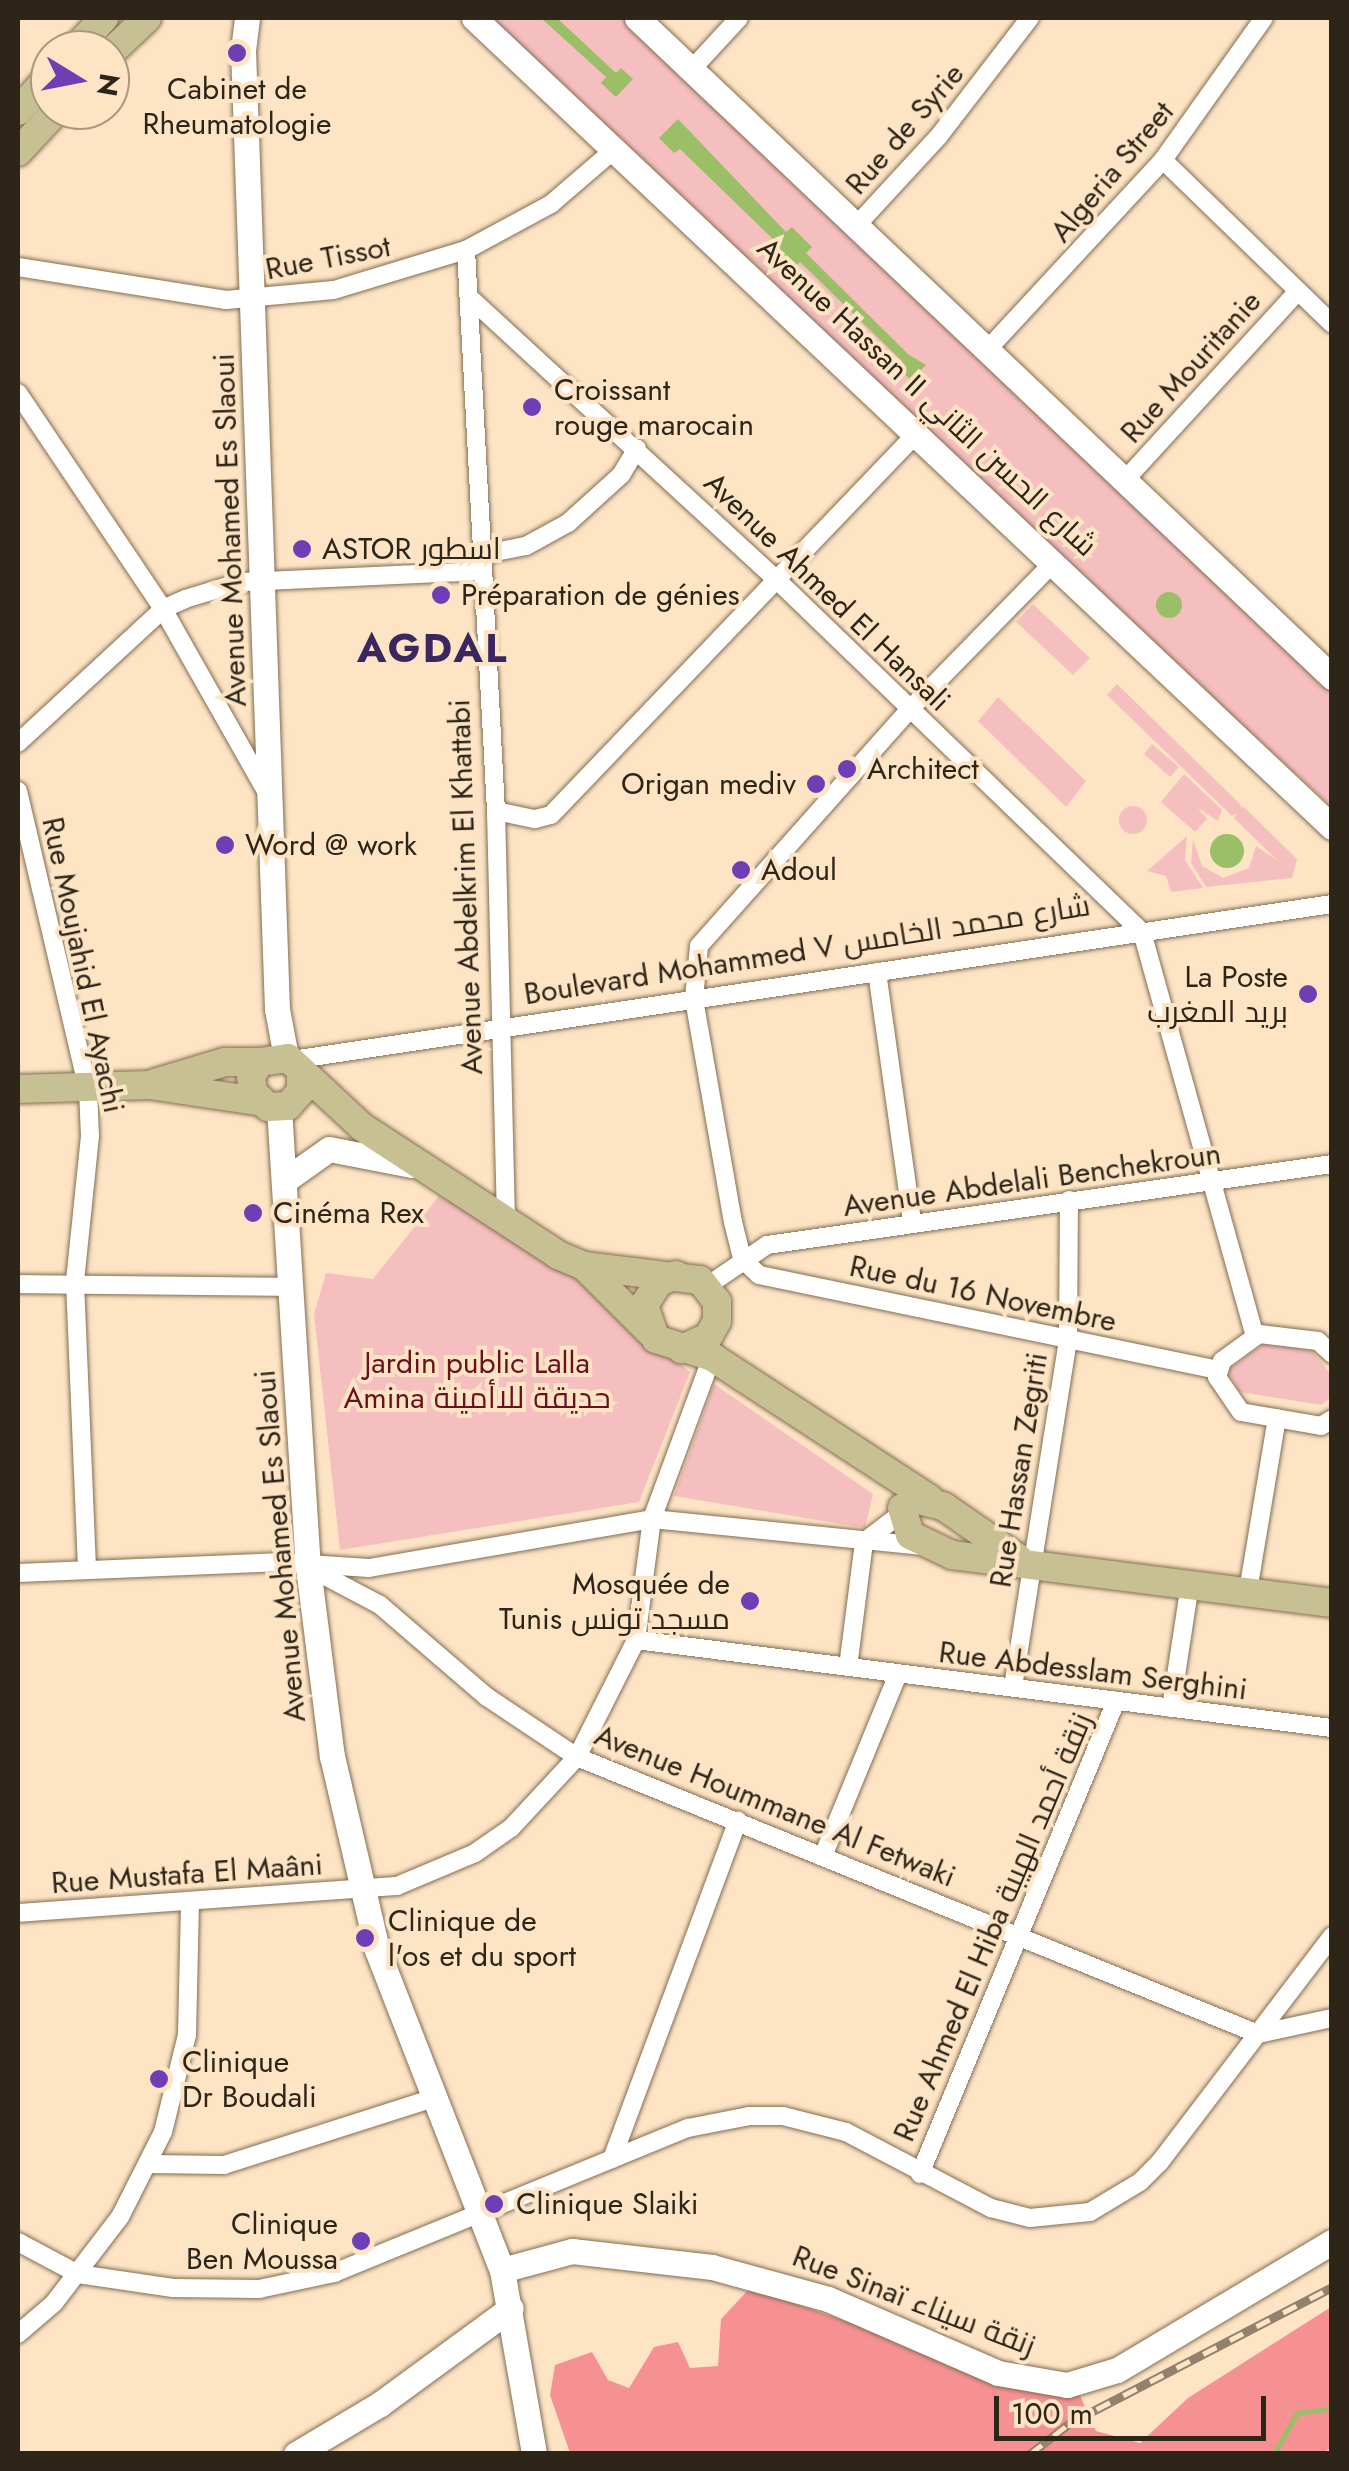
<!DOCTYPE html>
<meta charset="utf-8">
<style>
body{margin:0}
#map{position:relative;width:1349px;height:2471px;overflow:hidden;background:#fde4c5;font-family:Jost,Cairo,sans-serif}
div>[style]{position:absolute}
[style*='--x']{left:calc(var(--x)*1px);top:calc(var(--y)*1px);width:calc(var(--w)*1px);rotate:calc(var(--a)*1deg)}
.green>*{inset:0;background:#f6bfbf}
.round{border-radius:50%}
.forest>*{inset:0;background:#f69193}
.water>*{inset:0;background:#9abf66}
.stream>*{height:5px;margin:-2.5px;padding:0 2.5px;transform-origin:2.5px;border-radius:2.5px;background:#9abf66}
.roads{filter:drop-shadow(0 0 2px #836d51) drop-shadow(0 0 2px #836d51)}
.street>*{height:18px;margin:-9px;padding:0 9px;transform-origin:9px;border-radius:9px;background:#fff}
.secondary>*{height:25px;margin:-12.5px;padding:0 12.5px;transform-origin:12.5px;border-radius:12.5px;background:#fff}
.primary>*{height:28px;margin:-14px;padding:0 14px;transform-origin:14px;border-radius:14px;background:#c7c092}
.rail>*{height:9px;margin-top:-4.5px;transform-origin:0;background:repeating-linear-gradient(90deg,#fde4c5 0 15px,#92816c 0 30px);box-sizing:border-box;border-block:2px solid #92816c}
.dots>*{width:28px;height:28px;translate:-50% -50%;box-sizing:border-box;border:5px solid #fde4c5;border-radius:50%}
span{translate:-50% -50%;white-space:nowrap;text-align:center;line-height:1.15;-webkit-text-stroke:8px #fde4c5;paint-order:stroke}
.poi-label{font-size:30px;color:#2e2519}
.left{translate:0 -50%;text-align:left}
.right{translate:-100% -50%;text-align:right}
.street-label{font-size:30px;color:#2e2519}
.park-label{font-size:30px;color:#6a101e}
.district-label{font-size:40px;color:#3b2660;font-weight:700;letter-spacing:2.5px}
.frame{position:absolute;inset:0;border:20px solid #2e2519;pointer-events:none}
.north{position:absolute;left:30px;top:30px;width:100px;height:100px;box-sizing:border-box;background:#fde4c5;border:2px solid #aa9880;border-radius:50%;rotate:100deg;font-size:28px;font-weight:700;line-height:40px;text-align:center;color:#2e2519}
.north::after{content:'';display:block;margin:auto;width:35px;height:45px;background:#6e3eb5;clip-path:polygon(50% 0,100% 100%,50% 72%,0 100%)}
.scale{position:absolute;left:994px;top:2396px;width:272px;height:45px;box-sizing:border-box;border:5px solid #2e2519;border-top:0;padding-left:12px;font-size:30px;line-height:35px;white-space:nowrap;color:#2e2519;-webkit-text-stroke:8px #fde4c5;paint-order:stroke}
</style>
<div id="map">
<div class="green">
<i style="clip-path:polygon(486px 18px,623px 18px,883px 251px,1331px 679px,1331px 806px,811px 331px)"></i>
<i style="clip-path:polygon(1033px 604px,1090px 658px,1073px 675px,1016px 622px)"></i>
<i style="clip-path:polygon(1117px 684px,1240px 804px,1242px 811px,1232px 816px,1107px 695px)"></i>
<i style="clip-path:polygon(998px 697px,1086px 781px,1066px 807px,978px 721px)"></i>
<i style="clip-path:polygon(1152px 744px,1179px 767px,1170px 777px,1144px 754px)"></i>
<i style="clip-path:polygon(1184px 774px,1222px 810px,1218px 821px,1198px 808px,1207px 819px,1195px 832px,1161px 802px)"></i>
<i style="clip-path:polygon(1243px 806px,1297px 859px,1292px 878px,1206px 887px,1191px 863px,1193px 839px,1202px 866px,1223px 878px,1249px 868px,1256px 846px,1278px 861px,1234px 818px)"></i>
<i class="round" style="left:1119px;top:806px;width:28px;height:28px"></i>
<i style="clip-path:polygon(1187px 836px,1185px 860px,1203px 888px,1171px 892px,1166px 876px,1147px 871px)"></i>
<i style="clip-path:polygon(439px 1196px,557px 1255px,690px 1372px,639px 1502px,340px 1550px,314px 1314px,326px 1273px,373px 1279px)"></i>
<i style="clip-path:polygon(1265px 1343px,1312px 1351px,1331px 1374px,1331px 1397px,1321px 1405px,1240px 1392px,1227px 1371px)"></i>
<i style="clip-path:polygon(714px 1384px,873px 1494px,865px 1528px,674px 1496px)"></i>
</div>
<div class="forest">
<i style="clip-path:polygon(750px 2288px,967px 2363px,1077px 2389px,1096px 2431px,1140px 2443px,1188px 2398px,1331px 2307px,1331px 2448px,1323px 2453px,570px 2453px,550px 2395px,555px 2365px,592px 2352px,608px 2380px,629px 2388px,654px 2347px,678px 2342px,690px 2368px,718px 2366px,721px 2319px)"></i>
</div>
<div class="water">
<i style="clip-path:polygon(541px 18px,557px 18px,616px 73px,621px 68px,633px 79px,616px 97px,601px 83px,606px 77px)"></i>
<i style="clip-path:polygon(678px 119px,786px 232px,792px 227px,812px 247px,806px 253px,908px 354px,926px 365px,911px 380px,898px 368px,903px 362px,800px 262px,793px 269px,772px 249px,777px 243px,680px 149px,674px 153px,659px 138px)"></i>
<i class="round" style="left:1156px;top:592px;width:26px;height:26px"></i>
<i class="round" style="left:1210px;top:834px;width:34px;height:34px"></i>
</div>
<div class="stream">
<i style="--x:1274;--y:2454;--w:47;--a:-60.7"></i>
<i style="--x:1297;--y:2413;--w:35;--a:-8"></i>
</div>
<div class="roads">
<div class="street">
<i style="--x:692;--y:69;--w:69;--a:-47.3"></i>
<i style="--x:1163;--y:160;--w:235;--a:44.1"></i>
<i style="--x:856;--y:226;--w:122;--a:-47.3"></i>
<i style="--x:939;--y:136;--w:149;--a:-52.4"></i>
<i style="--x:466;--y:250;--w:562;--a:86.94"></i>
<i style="--x:496;--y:811;--w:410;--a:88.6"></i>
<i style="--x:18;--y:267;--w:211;--a:9"></i>
<i style="--x:226;--y:300;--w:108;--a:-5.3"></i>
<i style="--x:334;--y:290;--w:138;--a:-16.9"></i>
<i style="--x:466;--y:250;--w:97;--a:-28.4"></i>
<i style="--x:551;--y:204;--w:84;--a:-40.7"></i>
<i style="--x:469;--y:297;--w:418;--a:42.6"></i>
<i style="--x:777;--y:580;--w:507;--a:43.96"></i>
<i style="--x:987;--y:350;--w:259;--a:-47.2"></i>
<i style="--x:1163;--y:160;--w:174;--a:-54.6"></i>
<i style="--x:18;--y:393;--w:260;--a:56.1"></i>
<i style="--x:163;--y:609;--w:209;--a:60.5"></i>
<i style="--x:1125;--y:480;--w:256;--a:-47.5"></i>
<i style="--x:480;--y:555;--w:47;--a:-11.1"></i>
<i style="--x:526;--y:546;--w:48;--a:-28.7"></i>
<i style="--x:568;--y:523;--w:72;--a:-42.2"></i>
<i style="--x:621;--y:475;--w:31;--a:-59"></i>
<i style="--x:1054;--y:562;--w:206;--a:134.4"></i>
<i style="--x:910;--y:709;--w:317;--a:131.7"></i>
<i style="--x:699;--y:946;--w:53;--a:95.4"></i>
<i style="--x:694;--y:999;--w:226;--a:80.1"></i>
<i style="--x:733;--y:1222;--w:38;--a:76"></i>
<i style="--x:742;--y:1259;--w:23;--a:43"></i>
<i style="--x:759;--y:1275;--w:469;--a:11.7"></i>
<i style="--x:18;--y:743;--w:197;--a:-42.7"></i>
<i style="--x:163;--y:609;--w:24;--a:-24"></i>
<i style="--x:185;--y:599;--w:59;--a:-16.9"></i>
<i style="--x:241;--y:582;--w:239;--a:-2.6"></i>
<i style="--x:18;--y:791;--w:306;--a:76.8"></i>
<i style="--x:88;--y:1089;--w:47;--a:87.6"></i>
<i style="--x:90;--y:1136;--w:147;--a:95.9"></i>
<i style="--x:75;--y:1282;--w:287;--a:87.6"></i>
<i style="--x:496;--y:811;--w:40;--a:12"></i>
<i style="--x:535;--y:819;--w:16;--a:-14"></i>
<i style="--x:551;--y:815;--w:530;--a:-46.22"></i>
<i style="--x:1142;--y:932;--w:420;--a:74.4"></i>
<i style="--x:877;--y:972;--w:250;--a:82"></i>
<i style="--x:292;--y:1060;--w:1052;--a:-8.53"></i>
<i style="--x:18;--y:1284;--w:274;--a:0.6"></i>
<i style="--x:707;--y:1286;--w:73;--a:-34.3"></i>
<i style="--x:767;--y:1245;--w:571;--a:-8.16"></i>
<i style="--x:1332;--y:1354;--w:19;--a:-137"></i>
<i style="--x:1318;--y:1341;--w:59;--a:-173.2"></i>
<i style="--x:1259;--y:1334;--w:46;--a:143.9"></i>
<i style="--x:1222;--y:1361;--w:17;--a:107"></i>
<i style="--x:1217;--y:1377;--w:42;--a:55.6"></i>
<i style="--x:1241;--y:1412;--w:81;--a:9.9"></i>
<i style="--x:1321;--y:1426;--w:13;--a:-32"></i>
<i style="--x:864;--y:1542;--w:48;--a:-37.3"></i>
<i style="--x:308;--y:1567;--w:81;--a:27.8"></i>
<i style="--x:380;--y:1605;--w:141;--a:40.7"></i>
<i style="--x:487;--y:1697;--w:108;--a:33.7"></i>
<i style="--x:577;--y:1757;--w:735;--a:22.13"></i>
<i style="--x:1258;--y:2034;--w:76;--a:-12.2"></i>
<i style="--x:18;--y:1573;--w:259;--a:-2.4"></i>
<i style="--x:277;--y:1562;--w:92;--a:3.7"></i>
<i style="--x:369;--y:1568;--w:287;--a:-9.8"></i>
<i style="--x:652;--y:1519;--w:270;--a:5.7"></i>
<i style="--x:1248;--y:1591;--w:175;--a:-80.5"></i>
<i style="--x:636;--y:1640;--w:702;--a:7.21"></i>
<i style="--x:848;--y:1667;--w:126;--a:-82.7"></i>
<i style="--x:1013;--y:1687;--w:351;--a:-81"></i>
<i style="--x:1068;--y:1340;--w:140;--a:-89.6"></i>
<i style="--x:1171;--y:1708;--w:125;--a:-81.3"></i>
<i style="--x:823;--y:1856;--w:197;--a:-67.6"></i>
<i style="--x:18;--y:1913;--w:380;--a:-4.1"></i>
<i style="--x:397;--y:1886;--w:85;--a:-22.9"></i>
<i style="--x:475;--y:1853;--w:44;--a:-34.8"></i>
<i style="--x:511;--y:1828;--w:97;--a:-47.1"></i>
<i style="--x:577;--y:1757;--w:131;--a:-63.2"></i>
<i style="--x:636;--y:1640;--w:122;--a:-82.5"></i>
<i style="--x:652;--y:1519;--w:173;--a:-69.7"></i>
<i style="--x:612;--y:2159;--w:361;--a:-69.6"></i>
<i style="--x:149;--y:2164;--w:75;--a:0.8"></i>
<i style="--x:224;--y:2165;--w:217;--a:-17.7"></i>
<i style="--x:920;--y:2174;--w:512;--a:-67.49"></i>
<i style="--x:18;--y:2242;--w:68;--a:28.1"></i>
<i style="--x:78;--y:2274;--w:96;--a:8.4"></i>
<i style="--x:173;--y:2288;--w:86;--a:0.7"></i>
<i style="--x:259;--y:2289;--w:77;--a:-12"></i>
<i style="--x:334;--y:2273;--w:383;--a:-22.3"></i>
<i style="--x:688;--y:2128;--w:62;--a:-11.1"></i>
<i style="--x:749;--y:2116;--w:34;--a:0"></i>
<i style="--x:783;--y:2116;--w:65;--a:14.3"></i>
<i style="--x:846;--y:2132;--w:164;--a:27.7"></i>
<i style="--x:991;--y:2208;--w:40;--a:14.4"></i>
<i style="--x:1030;--y:2218;--w:60;--a:-5.7"></i>
<i style="--x:1090;--y:2212;--w:58;--a:-31"></i>
<i style="--x:1140;--y:2182;--w:28;--a:-45"></i>
<i style="--x:1160;--y:2162;--w:284;--a:-52.7"></i>
<i style="--x:18;--y:2334;--w:48;--a:-40.7"></i>
<i style="--x:54;--y:2303;--w:108;--a:-52.5"></i>
<i style="--x:120;--y:2217;--w:95;--a:-63.2"></i>
<i style="--x:163;--y:2132;--w:100;--a:-76.1"></i>
<i style="--x:187;--y:2035;--w:132;--a:-88.7"></i>
</div>
<div class="secondary">
<i style="--x:247;--y:18;--w:32;--a:97"></i>
<i style="--x:243;--y:50;--w:960;--a:87.97"></i>
<i style="--x:277;--y:1009;--w:49;--a:79.4"></i>
<i style="--x:474;--y:18;--w:1179;--a:43.32"></i>
<i style="--x:637;--y:18;--w:958;--a:43.48"></i>
<i style="--x:279;--y:1108;--w:460;--a:86.4"></i>
<i style="--x:308;--y:1567;--w:191;--a:82.8"></i>
<i style="--x:332;--y:1756;--w:199;--a:76.9"></i>
<i style="--x:377;--y:1950;--w:344;--a:68.7"></i>
<i style="--x:502;--y:2270;--w:187;--a:80.1"></i>
<i style="--x:288;--y:1178;--w:50;--a:-35.3"></i>
<i style="--x:329;--y:1149;--w:84;--a:11"></i>
<i style="--x:502;--y:2270;--w:73;--a:-15.2"></i>
<i style="--x:572;--y:2251;--w:141;--a:6.5"></i>
<i style="--x:712;--y:2267;--w:120;--a:15.4"></i>
<i style="--x:828;--y:2299;--w:185;--a:23.5"></i>
<i style="--x:998;--y:2373;--w:70;--a:9.9"></i>
<i style="--x:1067;--y:2385;--w:52;--a:-16.7"></i>
<i style="--x:1117;--y:2370;--w:250;--a:-30.8"></i>
<i style="--x:296;--y:2454;--w:98;--a:-30.8"></i>
<i style="--x:380;--y:2404;--w:162;--a:-36.2"></i>
</div>
<div class="primary">
<i style="--x:74;--y:50;--w:44;--a:-46.8"></i>
<i style="--x:110;--y:53;--w:51;--a:-43.4"></i>
<i style="--x:18;--y:111;--w:47;--a:-47.6"></i>
<i style="--x:18;--y:152;--w:57;--a:-47.1"></i>
<i style="--x:301;--y:1071;--w:20;--a:90"></i>
<i style="--x:301;--y:1091;--w:20;--a:131"></i>
<i style="--x:288;--y:1106;--w:20;--a:177"></i>
<i style="--x:268;--y:1107;--w:21;--a:-135"></i>
<i style="--x:253;--y:1092;--w:16;--a:-97"></i>
<i style="--x:251;--y:1076;--w:17;--a:-57"></i>
<i style="--x:260;--y:1062;--w:28;--a:-8"></i>
<i style="--x:288;--y:1058;--w:101;--a:43"></i>
<i style="--x:362;--y:1127;--w:234;--a:33.1"></i>
<i style="--x:558;--y:1255;--w:28;--a:23"></i>
<i style="--x:584;--y:1266;--w:117;--a:6.9"></i>
<i style="--x:700;--y:1280;--w:28;--a:52"></i>
<i style="--x:717;--y:1302;--w:19;--a:90"></i>
<i style="--x:717;--y:1321;--w:18;--a:119"></i>
<i style="--x:708;--y:1337;--w:29;--a:155"></i>
<i style="--x:155;--y:1083;--w:73;--a:-16.7"></i>
<i style="--x:225;--y:1062;--w:35;--a:0"></i>
<i style="--x:18;--y:1089;--w:131;--a:-1.7"></i>
<i style="--x:149;--y:1085;--w:110;--a:8.4"></i>
<i style="--x:584;--y:1266;--w:93;--a:45"></i>
<i style="--x:676;--y:1275;--w:18;--a:158"></i>
<i style="--x:659;--y:1282;--w:27;--a:123"></i>
<i style="--x:644;--y:1305;--w:36;--a:71"></i>
<i style="--x:656;--y:1339;--w:59;--a:17.8"></i>
<i style="--x:712;--y:1357;--w:260;--a:33.1"></i>
<i style="--x:914;--y:1499;--w:30;--a:14"></i>
<i style="--x:943;--y:1506;--w:91;--a:34.7"></i>
<i style="--x:902;--y:1508;--w:28;--a:73"></i>
<i style="--x:910;--y:1535;--w:47;--a:25.5"></i>
<i style="--x:952;--y:1555;--w:383;--a:7.2"></i>
</div>
</div>
<div class="rail">
<i style="--x:1030;--y:2454;--w:51;--a:-37.8"></i>
<i style="--x:1070;--y:2423;--w:295;--a:-27.4"></i>
</div>
<div class="dots">
<i style="left:237px;top:53px;background:#6e3eb5"></i>
<i style="left:532px;top:407px;background:#6e3eb5"></i>
<i style="left:302px;top:549px;background:#6e3eb5"></i>
<i style="left:441px;top:595px;background:#6e3eb5"></i>
<i style="left:847px;top:769px;background:#6e3eb5"></i>
<i style="left:816px;top:784px;background:#6e3eb5"></i>
<i style="left:225px;top:845px;background:#6e3eb5"></i>
<i style="left:741px;top:870px;background:#6e3eb5"></i>
<i style="left:1308px;top:994px;background:#6e3eb5"></i>
<i style="left:253px;top:1213px;background:#6e3eb5"></i>
<i style="left:750px;top:1601px;background:#6e3eb5"></i>
<i style="left:365px;top:1938px;background:#6e3eb5"></i>
<i style="left:159px;top:2079px;background:#6e3eb5"></i>
<i style="left:494px;top:2204px;background:#6e3eb5"></i>
<i style="left:361px;top:2241px;background:#6e3eb5"></i>
</div>
<div class="poi-label">
<span style="left:237px;top:106px">Cabinet de<br>Rheumatologie</span>
<span class="left" style="left:554px;top:407px">Croissant<br>rouge marocain</span>
<span class="left" style="left:322px;top:549px">ASTOR اسطور</span>
<span class="left" style="left:461px;top:595px">Préparation de génies</span>
<span class="left" style="left:867px;top:769px">Architect</span>
<span class="right" style="left:796px;top:784px">Origan mediv</span>
<span class="left" style="left:245px;top:845px">Word @ work</span>
<span class="left" style="left:761px;top:870px">Adoul</span>
<span class="right" style="left:1288px;top:994px">La Poste<br>بريد المغرب</span>
<span class="left" style="left:273px;top:1213px">Cinéma Rex</span>
<span class="right" style="left:730px;top:1601px">Mosquée de<br>Tunis مسجد تونس</span>
<span class="left" style="left:388px;top:1938px">Clinique de<br>l'os et du sport</span>
<span class="left" style="left:182px;top:2079px">Clinique<br>Dr Boudali</span>
<span class="left" style="left:516px;top:2204px">Clinique Slaiki</span>
<span class="right" style="left:338px;top:2241px">Clinique<br>Ben Moussa</span>
</div>
<div class="street-label">
<span style="left:905px;top:129px;rotate:-49deg">Rue de Syrie</span>
<span style="left:1112px;top:172px;rotate:-50deg">Algeria Street</span>
<span style="left:328px;top:258px;rotate:-11deg">Rue Tissot</span>
<span style="left:1191px;top:367px;rotate:-48deg">Rue Mouritanie</span>
<span style="left:927px;top:397px;rotate:43deg">Avenue Hassan II شارع الحسن الثاني</span>
<span style="left:230px;top:530px;rotate:-92deg">Avenue Mohamed Es Slaoui</span>
<span style="left:827px;top:592px;rotate:44deg">Avenue Ahmed El Hansali</span>
<span style="left:466px;top:887px;rotate:-92deg">Avenue Abdelkrim El Khattabi</span>
<span style="left:807px;top:950px;rotate:-9deg">Boulevard Mohammed V شارع محمد الخامس</span>
<span style="left:83px;top:965px;rotate:78deg">Rue Moujahid El Ayachi</span>
<span style="left:1032px;top:1180px;rotate:-8deg">Avenue Abdelali Benchekroun</span>
<span style="left:983px;top:1294px;rotate:12deg">Rue du 16 Novembre</span>
<span style="left:1019px;top:1470px;rotate:-81deg">Rue Hassan Zegriti</span>
<span style="left:280px;top:1546px;rotate:-95deg">Avenue Mohamed Es Slaoui</span>
<span style="left:1093px;top:1671px;rotate:7deg">Rue Abdesslam Serghini</span>
<span style="left:775px;top:1806px;rotate:22deg">Avenue Hoummane Al Fetwaki</span>
<span style="left:187px;top:1874px;rotate:-4deg">Rue Mustafa El Maâni</span>
<span style="left:993px;top:1927px;rotate:-67deg">Rue Ahmed El Hiba زنقة أحمد الهيبة</span>
<span style="left:914px;top:2301px;rotate:21deg">Rue Sinaï زنقة سيناء</span>
</div>
<div class="park-label">
<span style="left:477px;top:1380px">Jardin public Lalla<br>Amina حديقة للاأمينة</span>
</div>
<div class="district-label">
<span style="left:433px;top:648px">AGDAL</span>
</div>
<div class="frame"></div>
<div class="north">N</div>
<div class="scale">100 m</div>
</div>
